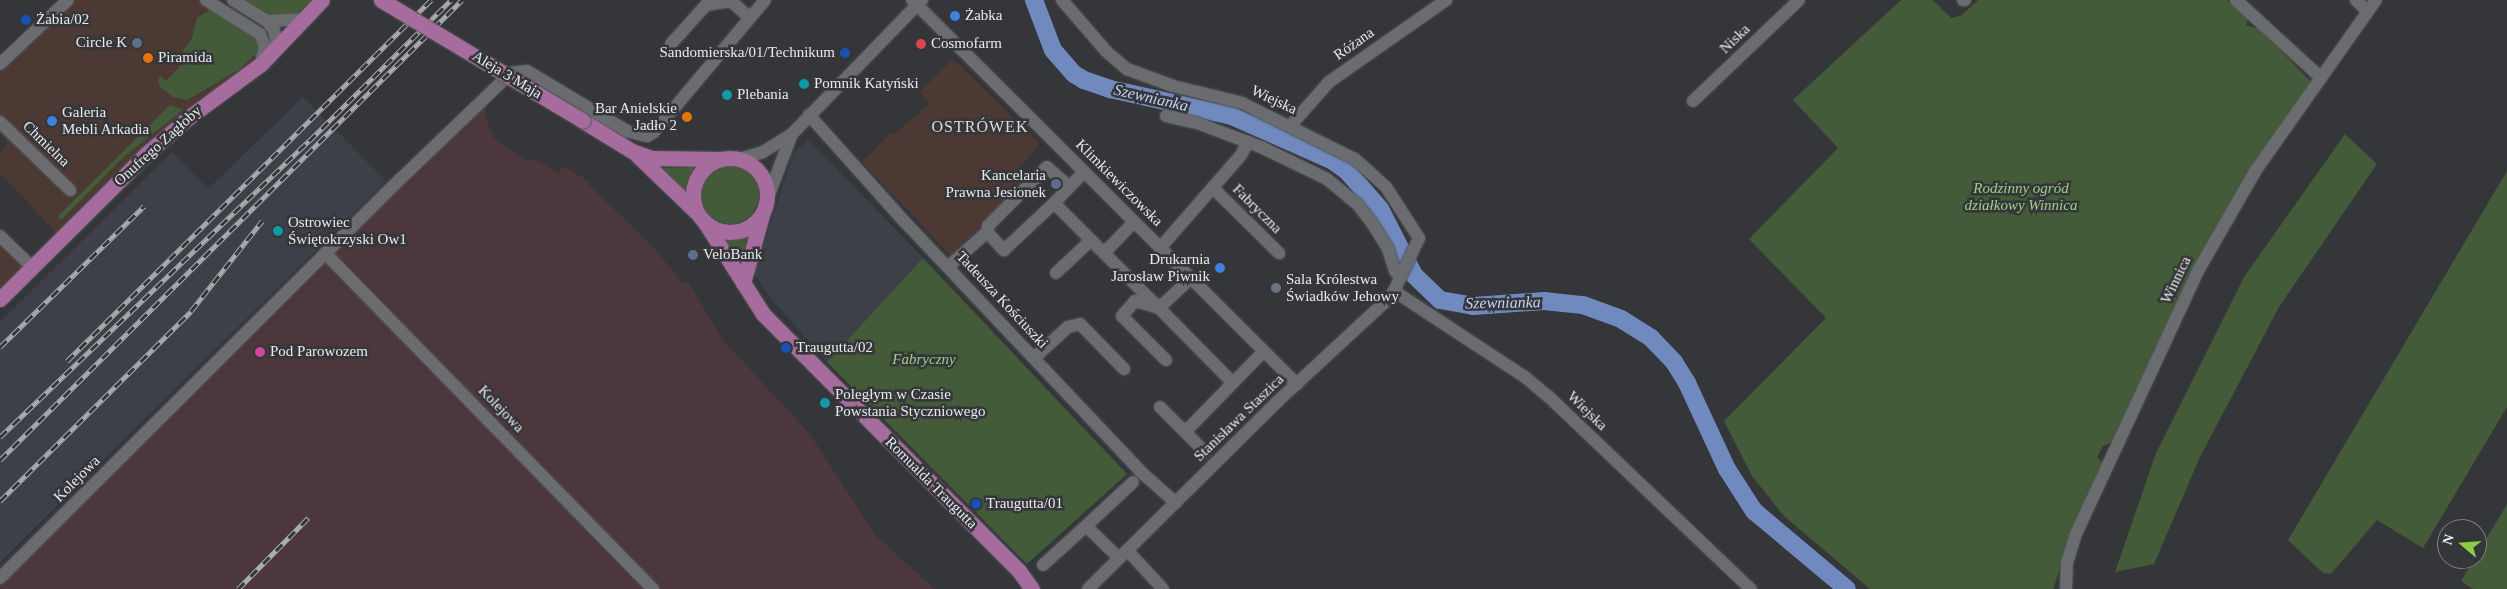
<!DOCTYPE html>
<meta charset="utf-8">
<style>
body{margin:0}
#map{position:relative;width:2507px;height:589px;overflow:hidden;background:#35363a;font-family:"Times New Roman",serif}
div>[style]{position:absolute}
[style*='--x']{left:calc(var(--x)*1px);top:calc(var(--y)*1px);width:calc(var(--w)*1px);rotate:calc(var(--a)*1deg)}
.commercial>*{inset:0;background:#4d3933}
.industrial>*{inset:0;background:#4c383c}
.built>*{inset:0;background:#3e4049}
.green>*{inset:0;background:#435b38}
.round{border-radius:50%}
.river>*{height:18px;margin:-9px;padding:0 9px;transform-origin:9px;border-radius:9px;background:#7089bf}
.roads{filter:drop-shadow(0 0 1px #525356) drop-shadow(0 0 1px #525356)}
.minor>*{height:12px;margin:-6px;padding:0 6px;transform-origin:6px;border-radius:6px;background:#6a6c70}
.major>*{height:15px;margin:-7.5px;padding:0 7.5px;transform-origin:7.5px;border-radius:7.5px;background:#a76c9e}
.major>.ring{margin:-7.5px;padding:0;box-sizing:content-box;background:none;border:15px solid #a76c9e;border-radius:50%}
.rail>*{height:5px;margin-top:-2.5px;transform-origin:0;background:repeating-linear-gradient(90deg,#35363a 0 9px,#acacaf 0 18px);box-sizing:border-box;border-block:1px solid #acacaf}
.bridges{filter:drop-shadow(0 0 1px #525356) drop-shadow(0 0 1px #525356)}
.major-bridge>*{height:15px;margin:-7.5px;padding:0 7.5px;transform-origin:7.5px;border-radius:7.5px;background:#a76c9e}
.dots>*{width:14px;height:14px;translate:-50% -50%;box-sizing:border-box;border:2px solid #35363a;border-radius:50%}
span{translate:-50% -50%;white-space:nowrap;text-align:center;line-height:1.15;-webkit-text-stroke:5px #35363a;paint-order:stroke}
.poi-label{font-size:15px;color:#eaeaed}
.left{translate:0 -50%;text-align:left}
.right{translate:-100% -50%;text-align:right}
.street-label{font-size:15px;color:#eaeaed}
.park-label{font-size:15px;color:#9dd185;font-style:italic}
.water-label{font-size:16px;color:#c4d3f3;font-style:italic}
.neighbourhood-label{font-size:16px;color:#dadce0;letter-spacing:1px}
.north{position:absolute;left:2437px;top:519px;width:50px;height:50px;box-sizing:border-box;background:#35363a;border:1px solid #7d7e82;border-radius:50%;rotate:288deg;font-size:14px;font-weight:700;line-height:20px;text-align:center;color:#eaeaed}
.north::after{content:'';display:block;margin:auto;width:18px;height:22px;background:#8bce46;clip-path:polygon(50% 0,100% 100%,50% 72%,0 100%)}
</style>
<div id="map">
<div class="commercial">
<i style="clip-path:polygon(75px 0,206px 0,265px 43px,246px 76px,61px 238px,0 173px,0 153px,8px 144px,0 133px,0 64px,36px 39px)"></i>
<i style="clip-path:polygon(953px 59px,1040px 144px,1015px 172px,1025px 183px,951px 256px,862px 162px,891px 132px,894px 135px,930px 103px,920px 92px)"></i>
<i style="clip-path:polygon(0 236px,32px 267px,0 299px)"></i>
</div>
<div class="industrial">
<i style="clip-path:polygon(491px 92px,484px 114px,494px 138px,526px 161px,534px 159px,558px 173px,564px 166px,590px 182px,589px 185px,652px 246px,682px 282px,689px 283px,722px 339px,809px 433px,877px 537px,935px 589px,0 589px,0 578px)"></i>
</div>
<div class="built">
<i style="clip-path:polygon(303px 97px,386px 181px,0 562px,0 322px,172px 152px,208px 189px)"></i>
<i style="clip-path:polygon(808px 139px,923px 258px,827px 362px,774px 302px,754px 274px,793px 155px)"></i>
</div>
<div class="green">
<i style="clip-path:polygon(239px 0,312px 0,299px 14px,277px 19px)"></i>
<i style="clip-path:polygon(1901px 0,1933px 0,1951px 18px,1962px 15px,1978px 0,2227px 0,2248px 19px,2246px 25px,2260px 29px,2311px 82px,2252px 167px,2112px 442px,2103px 446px,2097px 457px,2102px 463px,2077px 520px,2053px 589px,1870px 589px,1784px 516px,1752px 476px,1724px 421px,1826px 318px,1749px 239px,1838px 148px,1793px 100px)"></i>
<i style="clip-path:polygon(212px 9px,257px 31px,261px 64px,254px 55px,240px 69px,187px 100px,173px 97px,160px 87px,158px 80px,160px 76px,166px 81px,186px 60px,181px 54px,192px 38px,197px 18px)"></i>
<i style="clip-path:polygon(170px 105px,183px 110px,125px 156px,61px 220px,58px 216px)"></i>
<i style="clip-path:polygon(2345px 134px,2377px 164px,2279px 307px,2200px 457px,2154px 564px,2115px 572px,2156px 453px,2244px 277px)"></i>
<i class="round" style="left:701px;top:166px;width:58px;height:58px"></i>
<i style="clip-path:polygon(696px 167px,689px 177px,686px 192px,660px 168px)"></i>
<i style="clip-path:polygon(2507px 171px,2507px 407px,2423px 548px,2377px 520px,2331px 574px,2323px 573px,2288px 540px)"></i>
<i style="clip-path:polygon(748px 235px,740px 263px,724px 238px)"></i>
<i style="clip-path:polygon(923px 258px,1127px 474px,1027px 564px,827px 362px)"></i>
<i style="clip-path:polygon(2507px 504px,2507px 589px,2473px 589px,2461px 581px)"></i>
</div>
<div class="river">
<i style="--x:1034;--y:0;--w:53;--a:69.2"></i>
<i style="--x:1053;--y:50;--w:32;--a:49"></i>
<i style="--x:1074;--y:74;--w:12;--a:31"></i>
<i style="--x:1084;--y:80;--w:28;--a:19"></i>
<i style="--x:1110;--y:89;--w:125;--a:12.5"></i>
<i style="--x:1232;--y:116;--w:111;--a:24"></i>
<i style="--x:1333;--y:161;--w:17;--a:36"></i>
<i style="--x:1347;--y:171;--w:50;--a:49"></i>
<i style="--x:1380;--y:209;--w:74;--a:62.7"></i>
<i style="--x:1414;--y:275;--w:36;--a:44"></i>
<i style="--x:1440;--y:300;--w:34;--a:10"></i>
<i style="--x:1473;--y:306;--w:71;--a:-4"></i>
<i style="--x:1544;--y:301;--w:39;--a:6"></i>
<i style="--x:1583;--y:305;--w:40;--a:20.2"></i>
<i style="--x:1621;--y:319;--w:36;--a:32"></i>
<i style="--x:1651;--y:338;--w:33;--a:46"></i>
<i style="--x:1674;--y:362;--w:25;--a:58"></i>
<i style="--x:1687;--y:383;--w:95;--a:65.1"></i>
<i style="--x:1727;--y:469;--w:50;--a:57.3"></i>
<i style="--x:1754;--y:511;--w:121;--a:40"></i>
</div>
<div class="roads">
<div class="minor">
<i style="--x:206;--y:0;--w:64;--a:32.2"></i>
<i style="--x:260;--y:34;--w:13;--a:67"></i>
<i style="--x:265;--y:46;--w:18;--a:103"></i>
<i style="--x:233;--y:0;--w:40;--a:32"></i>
<i style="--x:267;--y:21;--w:11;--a:52"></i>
<i style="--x:274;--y:30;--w:18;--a:77"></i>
<i style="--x:912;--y:0;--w:544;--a:44.93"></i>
<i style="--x:1062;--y:0;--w:67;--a:49.2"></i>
<i style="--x:1106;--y:51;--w:28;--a:41"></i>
<i style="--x:1127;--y:69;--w:49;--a:20.3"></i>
<i style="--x:1173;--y:86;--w:71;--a:13.8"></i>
<i style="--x:1242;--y:103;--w:126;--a:26.4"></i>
<i style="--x:1355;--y:159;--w:42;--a:42.1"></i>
<i style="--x:1386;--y:187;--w:61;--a:57.1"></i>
<i style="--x:1419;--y:238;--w:59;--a:115.3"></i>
<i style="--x:1394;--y:291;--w:13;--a:129"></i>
<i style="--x:1386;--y:301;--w:147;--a:137.2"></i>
<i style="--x:1278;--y:401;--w:267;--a:135.3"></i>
<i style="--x:1963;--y:0;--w:2;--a:0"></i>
<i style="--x:2236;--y:0;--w:115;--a:42.5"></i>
<i style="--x:2356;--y:0;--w:16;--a:45"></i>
<i style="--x:267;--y:21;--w:40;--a:-2.9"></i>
<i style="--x:671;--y:44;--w:52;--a:-48.1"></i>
<i style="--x:706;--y:5;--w:25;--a:-9"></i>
<i style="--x:731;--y:1;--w:25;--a:42"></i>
<i style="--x:0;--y:64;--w:93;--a:-43.3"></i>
<i style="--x:1693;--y:101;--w:146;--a:-43.6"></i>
<i style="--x:809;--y:115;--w:141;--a:48.2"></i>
<i style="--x:903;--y:220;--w:345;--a:46.6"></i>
<i style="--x:1140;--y:471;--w:48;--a:41.6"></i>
<i style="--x:1166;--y:116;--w:32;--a:13"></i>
<i style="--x:1197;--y:123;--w:68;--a:20.6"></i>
<i style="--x:1261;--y:147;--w:73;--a:25.9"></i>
<i style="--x:1327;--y:179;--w:40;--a:40"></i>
<i style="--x:1358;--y:205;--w:23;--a:52"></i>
<i style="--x:1372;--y:223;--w:31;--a:58"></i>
<i style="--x:1388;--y:249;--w:23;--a:72"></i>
<i style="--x:1395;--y:271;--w:8;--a:45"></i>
<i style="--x:0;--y:122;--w:98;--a:44.2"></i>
<i style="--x:1291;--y:125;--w:57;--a:-48.5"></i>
<i style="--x:1329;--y:82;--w:143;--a:-35"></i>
<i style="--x:739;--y:159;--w:25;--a:-16"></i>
<i style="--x:763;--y:152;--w:34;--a:-32"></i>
<i style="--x:792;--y:134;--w:187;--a:-45.9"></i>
<i style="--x:1084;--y:172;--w:43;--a:134.1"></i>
<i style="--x:1054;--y:203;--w:148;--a:45"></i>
<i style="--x:1159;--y:308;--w:44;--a:-43.2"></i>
<i style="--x:1213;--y:188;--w:93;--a:44.6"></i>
<i style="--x:766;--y:203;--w:72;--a:-69.5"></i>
<i style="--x:987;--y:232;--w:6;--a:-81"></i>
<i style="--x:988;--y:226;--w:83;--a:-45"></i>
<i style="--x:1047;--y:167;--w:30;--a:42"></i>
<i style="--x:0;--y:236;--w:45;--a:44.1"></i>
<i style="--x:1160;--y:248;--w:123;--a:-48.9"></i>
<i style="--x:1241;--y:155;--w:15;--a:-62"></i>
<i style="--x:325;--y:253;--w:470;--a:45.7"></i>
<i style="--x:1104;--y:253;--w:43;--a:-45.9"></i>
<i style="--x:948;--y:267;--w:52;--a:-41.9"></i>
<i style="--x:987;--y:232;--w:25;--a:47"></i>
<i style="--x:1004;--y:250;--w:69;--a:-43.2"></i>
<i style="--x:1056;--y:273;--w:48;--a:-43.3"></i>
<i style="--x:1394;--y:291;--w:157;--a:33.3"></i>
<i style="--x:1525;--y:377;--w:30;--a:40"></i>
<i style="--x:1548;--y:396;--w:280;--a:43.6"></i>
<i style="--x:1034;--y:358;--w:46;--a:-42.4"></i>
<i style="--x:1068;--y:327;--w:12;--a:-14"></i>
<i style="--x:1080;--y:324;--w:63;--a:45.6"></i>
<i style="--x:1166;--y:360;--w:62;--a:-135"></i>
<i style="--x:1122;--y:316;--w:20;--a:-49"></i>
<i style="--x:1135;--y:301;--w:25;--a:16"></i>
<i style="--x:1159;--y:308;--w:105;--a:45.4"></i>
<i style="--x:1160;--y:407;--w:35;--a:45"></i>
<i style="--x:1185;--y:432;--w:113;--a:-45.7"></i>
<i style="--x:1185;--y:432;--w:28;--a:45"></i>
<i style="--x:1127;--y:550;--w:53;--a:47.3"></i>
<i style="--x:1119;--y:558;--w:46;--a:-135.9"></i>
<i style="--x:1086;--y:526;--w:64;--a:-43.1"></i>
<i style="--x:1043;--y:565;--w:58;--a:-42.2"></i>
<i style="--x:0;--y:578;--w:554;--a:-44.93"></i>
<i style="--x:392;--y:187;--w:165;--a:-43.8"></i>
<i style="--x:511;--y:73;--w:16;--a:-7"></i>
<i style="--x:527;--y:71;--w:117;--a:31"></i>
<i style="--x:627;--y:131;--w:21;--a:14"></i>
<i style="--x:647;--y:136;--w:8;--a:-30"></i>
<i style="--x:654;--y:132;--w:172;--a:-49.9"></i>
<i style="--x:2066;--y:589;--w:26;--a:-88"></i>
<i style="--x:2067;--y:563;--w:28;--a:-73"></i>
<i style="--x:2075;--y:536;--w:294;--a:-65.1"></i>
<i style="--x:2199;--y:269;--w:114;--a:-60.1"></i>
<i style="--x:2256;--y:170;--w:208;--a:-54.8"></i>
</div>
<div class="major">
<i style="--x:583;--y:121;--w:57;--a:31.5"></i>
<i style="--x:632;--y:151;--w:20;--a:20"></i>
<i style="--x:651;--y:158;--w:67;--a:0.9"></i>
<i style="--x:637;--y:155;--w:82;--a:44"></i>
<i class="ring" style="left:693px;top:158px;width:59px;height:59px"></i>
<i style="--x:704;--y:221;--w:110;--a:57.6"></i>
<i style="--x:763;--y:314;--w:363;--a:45.1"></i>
<i style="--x:1019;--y:571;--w:22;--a:54"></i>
<i style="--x:743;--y:283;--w:71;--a:-74.4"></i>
<i style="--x:0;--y:299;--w:206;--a:-44.8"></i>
<i style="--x:146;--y:154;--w:57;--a:-40.7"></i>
<i style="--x:189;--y:117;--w:89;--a:-36.4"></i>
<i style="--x:261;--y:64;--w:88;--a:-46.4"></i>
</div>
</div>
<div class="rail">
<i style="--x:0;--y:347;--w:202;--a:-44.4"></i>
<i style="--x:67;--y:361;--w:513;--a:-44.76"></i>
<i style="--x:0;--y:437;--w:428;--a:-43.8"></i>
<i style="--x:309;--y:141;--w:200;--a:-44.8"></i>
<i style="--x:0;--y:460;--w:652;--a:-44.88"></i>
<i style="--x:0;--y:501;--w:269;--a:-44.8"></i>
<i style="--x:191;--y:311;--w:115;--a:-51.7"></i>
<i style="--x:238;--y:589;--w:100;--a:-45.4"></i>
</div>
<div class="bridges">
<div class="major-bridge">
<i style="--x:381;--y:0;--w:235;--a:30.9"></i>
</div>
</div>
<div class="dots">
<i style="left:955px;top:16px;background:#3f7fe0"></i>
<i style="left:26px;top:20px;background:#1a4fb4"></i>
<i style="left:137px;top:43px;background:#5c6f8a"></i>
<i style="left:921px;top:44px;background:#e0444e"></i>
<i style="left:845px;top:53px;background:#1a4fb4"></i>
<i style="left:148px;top:58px;background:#e8710a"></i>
<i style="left:804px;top:84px;background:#0f9aa8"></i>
<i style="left:727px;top:95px;background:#0f9aa8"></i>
<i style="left:687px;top:117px;background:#e8710a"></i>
<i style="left:52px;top:121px;background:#3f7fe0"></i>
<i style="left:1056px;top:184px;background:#5c6f8a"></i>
<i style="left:278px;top:231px;background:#0f9aa8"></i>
<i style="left:693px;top:255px;background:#5c6f8a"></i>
<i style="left:1220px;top:268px;background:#3f7fe0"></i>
<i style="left:1276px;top:288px;background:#6b7280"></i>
<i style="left:786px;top:348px;background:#1a4fb4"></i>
<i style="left:260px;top:352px;background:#d1479c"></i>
<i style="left:825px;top:403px;background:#0f9aa8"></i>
<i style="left:976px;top:504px;background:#1a4fb4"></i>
</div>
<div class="poi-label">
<span class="left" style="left:965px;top:16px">Żabka</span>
<span class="left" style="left:36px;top:20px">Żabia/02</span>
<span class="right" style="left:127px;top:43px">Circle K</span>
<span class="left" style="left:931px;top:44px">Cosmofarm</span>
<span class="right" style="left:835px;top:53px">Sandomierska/01/Technikum</span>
<span class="left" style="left:158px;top:58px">Piramida</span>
<span class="left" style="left:814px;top:84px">Pomnik Katyński</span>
<span class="left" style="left:737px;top:95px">Plebania</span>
<span class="right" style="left:677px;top:117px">Bar Anielskie<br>Jadło 2</span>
<span class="left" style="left:62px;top:121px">Galeria<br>Mebli Arkadia</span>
<span class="right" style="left:1046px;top:184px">Kancelaria<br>Prawna Jesionek</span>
<span class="left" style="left:288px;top:231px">Ostrowiec<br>Świętokrzyski Ow1</span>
<span class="left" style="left:703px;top:255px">VeloBank</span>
<span class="right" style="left:1210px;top:268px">Drukarnia<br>Jarosław Piwnik</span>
<span class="left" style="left:1286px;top:288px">Sala Królestwa<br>Świadków Jehowy</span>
<span class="left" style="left:796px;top:348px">Traugutta/02</span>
<span class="left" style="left:270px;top:352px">Pod Parowozem</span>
<span class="left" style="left:835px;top:403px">Poległym w Czasie<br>Powstania Styczniowego</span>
<span class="left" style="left:986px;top:504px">Traugutta/01</span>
</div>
<div class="street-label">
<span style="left:1735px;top:39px;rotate:-44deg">Niska</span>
<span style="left:1354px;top:44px;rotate:-35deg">Różana</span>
<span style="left:507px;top:75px;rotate:31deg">Aleja 3 Maja</span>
<span style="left:1274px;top:100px;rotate:25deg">Wiejska</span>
<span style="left:46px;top:144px;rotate:44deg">Chmielna</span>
<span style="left:158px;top:146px;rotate:-42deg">Onufrego Zagłoby</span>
<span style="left:1119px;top:183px;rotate:45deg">Klimkiewiczowska</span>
<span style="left:1257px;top:209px;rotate:45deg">Fabryczna</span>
<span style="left:2176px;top:280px;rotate:-64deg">Winnica</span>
<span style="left:1002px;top:300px;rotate:47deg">Tadeusza Kościuszki</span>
<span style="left:501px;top:409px;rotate:46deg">Kolejowa</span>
<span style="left:1587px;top:411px;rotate:44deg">Wiejska</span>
<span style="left:1239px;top:418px;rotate:-44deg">Stanisława Staszica</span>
<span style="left:77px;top:479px;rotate:-45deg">Kolejowa</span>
<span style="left:931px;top:483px;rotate:45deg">Romualda Traugutta</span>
</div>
<div class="park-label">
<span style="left:2021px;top:197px">Rodzinny ogród<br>działkowy Winnica</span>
<span style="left:924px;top:360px">Fabryczny</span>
</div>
<div class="water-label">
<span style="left:1151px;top:98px;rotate:13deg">Szewnianka</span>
<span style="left:1503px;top:303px;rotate:-1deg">Szewnianka</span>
</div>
<div class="neighbourhood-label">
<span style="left:980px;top:127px">OSTRÓWEK</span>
</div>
<div class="north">N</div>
</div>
